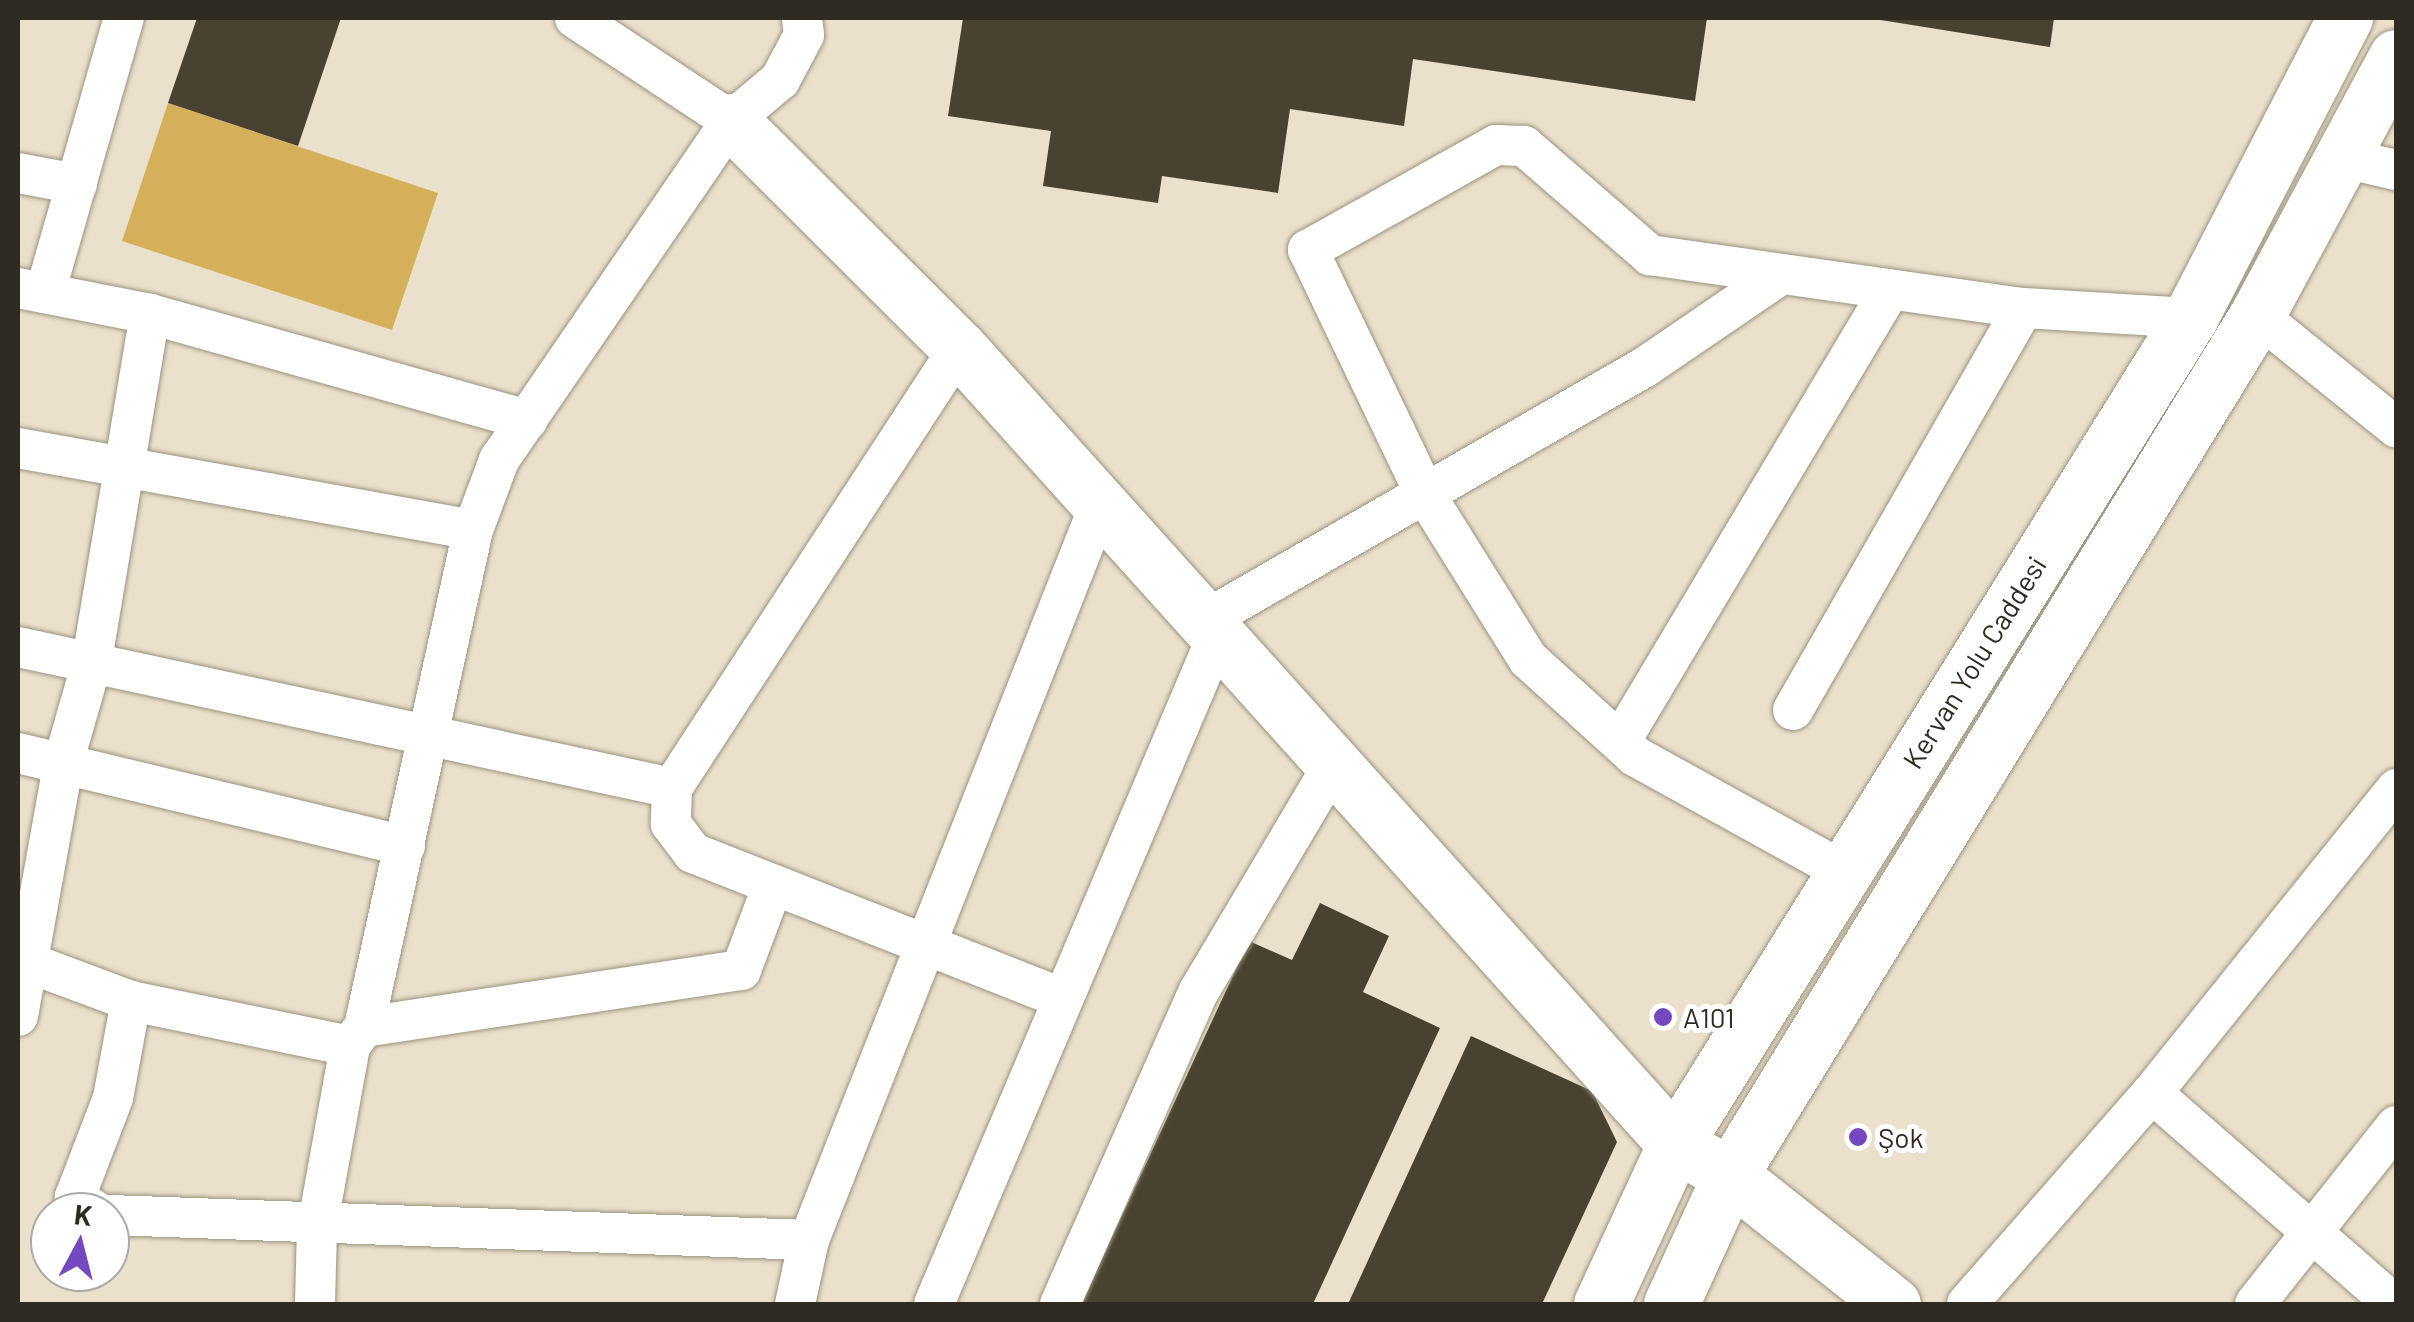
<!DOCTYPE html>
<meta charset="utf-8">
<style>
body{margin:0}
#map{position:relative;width:2414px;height:1322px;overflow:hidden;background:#eae0cc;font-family:Barlow,sans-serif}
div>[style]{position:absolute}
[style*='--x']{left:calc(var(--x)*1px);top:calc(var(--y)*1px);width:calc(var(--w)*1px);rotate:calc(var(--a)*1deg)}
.green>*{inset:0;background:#d5b05b}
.building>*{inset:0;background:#4a4231}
.roads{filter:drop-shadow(0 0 2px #9b937f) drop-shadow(0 0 2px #9b937f)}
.street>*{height:40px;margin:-20px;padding:0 20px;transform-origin:20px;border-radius:20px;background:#fff}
.secondary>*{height:55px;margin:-27.5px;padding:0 27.5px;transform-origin:27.5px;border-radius:27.5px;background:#fff}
.dots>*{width:28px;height:28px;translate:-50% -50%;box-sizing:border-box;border:5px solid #fff;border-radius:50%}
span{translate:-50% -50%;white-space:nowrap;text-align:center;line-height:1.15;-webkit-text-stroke:10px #fff;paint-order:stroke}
.street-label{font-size:28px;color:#2f2b23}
.poi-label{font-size:28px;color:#2f2b23}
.left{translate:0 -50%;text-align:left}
.frame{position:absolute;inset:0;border:20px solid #2f2b23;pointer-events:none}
.north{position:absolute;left:30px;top:1192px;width:100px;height:100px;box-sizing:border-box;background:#fff;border:2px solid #acaaa7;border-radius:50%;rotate:7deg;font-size:28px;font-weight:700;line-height:40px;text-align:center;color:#2f2b23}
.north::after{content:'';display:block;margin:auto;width:35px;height:45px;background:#7448c0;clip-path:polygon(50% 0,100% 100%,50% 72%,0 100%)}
</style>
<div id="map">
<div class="green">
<i style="clip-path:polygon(168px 103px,438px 193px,392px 330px,122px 241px)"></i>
</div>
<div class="building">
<i style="clip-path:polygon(197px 18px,341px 18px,298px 146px,168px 103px)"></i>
<i style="clip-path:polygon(963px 18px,1707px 18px,1695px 101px,1413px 59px,1404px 126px,1290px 109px,1278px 193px,1162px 176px,1158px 203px,1043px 186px,1051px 131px,948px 116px)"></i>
<i style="clip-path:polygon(1868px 18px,2054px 18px,2050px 47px)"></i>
<i style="clip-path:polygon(1320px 903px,1389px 936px,1363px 992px,1440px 1028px,1313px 1304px,1081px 1304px,1249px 941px,1292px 960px)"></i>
<i style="clip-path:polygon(1471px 1036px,1592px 1091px,1617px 1142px,1542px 1304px,1348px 1304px)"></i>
</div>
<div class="roads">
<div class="street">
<i style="--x:575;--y:18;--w:187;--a:33.4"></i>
<i style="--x:2344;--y:158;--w:53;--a:13"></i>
<i style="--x:18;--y:173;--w:60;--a:10.6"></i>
<i style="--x:18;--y:288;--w:135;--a:11.1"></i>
<i style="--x:150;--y:314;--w:392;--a:15.7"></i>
<i style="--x:45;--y:293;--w:286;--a:-74"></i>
<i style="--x:2257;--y:315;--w:179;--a:38.9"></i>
<i style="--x:959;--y:348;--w:525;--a:123.12"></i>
<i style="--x:672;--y:788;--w:36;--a:92"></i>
<i style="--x:671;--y:824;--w:36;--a:53"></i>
<i style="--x:693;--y:853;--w:396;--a:21.5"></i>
<i style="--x:18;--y:448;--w:462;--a:10.2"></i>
<i style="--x:1202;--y:622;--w:511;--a:-29.93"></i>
<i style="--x:1645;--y:367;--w:163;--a:-34.3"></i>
<i style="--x:18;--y:647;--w:669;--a:12.17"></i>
<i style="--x:1793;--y:710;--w:463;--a:-60.2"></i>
<i style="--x:1620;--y:742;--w:527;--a:-59.15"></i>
<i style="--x:18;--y:753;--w:398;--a:13.5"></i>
<i style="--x:1843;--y:871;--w:238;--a:-151.1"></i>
<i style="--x:1635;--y:756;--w:144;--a:-137.8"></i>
<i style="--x:1528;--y:659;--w:195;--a:-122"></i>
<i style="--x:1425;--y:494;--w:271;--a:-115.6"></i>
<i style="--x:1308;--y:250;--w:215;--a:-29.2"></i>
<i style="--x:1496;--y:145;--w:28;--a:2"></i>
<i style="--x:1524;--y:146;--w:167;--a:40.9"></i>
<i style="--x:1650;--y:255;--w:377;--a:8.1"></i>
<i style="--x:2023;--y:308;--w:167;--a:3.4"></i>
<i style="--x:32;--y:964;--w:106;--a:20.5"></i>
<i style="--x:131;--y:1001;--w:224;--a:11.6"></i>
<i style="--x:18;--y:1016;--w:260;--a:-79.8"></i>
<i style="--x:64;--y:760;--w:98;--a:-74"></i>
<i style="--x:91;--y:666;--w:357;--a:-80.5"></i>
<i style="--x:364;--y:1027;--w:381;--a:-8.6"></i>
<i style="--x:741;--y:970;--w:91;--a:-69.4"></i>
<i style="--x:2152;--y:1093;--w:321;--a:41.1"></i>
<i style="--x:97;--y:1212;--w:27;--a:-146"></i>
<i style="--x:75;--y:1197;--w:106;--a:-69"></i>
<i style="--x:113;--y:1098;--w:99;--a:-79.5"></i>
<i style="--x:110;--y:1215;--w:699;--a:2.05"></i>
<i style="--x:315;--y:1304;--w:76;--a:-88.5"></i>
<i style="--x:317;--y:1228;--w:185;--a:-79.7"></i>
<i style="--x:350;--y:1046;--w:24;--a:-54"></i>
<i style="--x:364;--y:1027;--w:509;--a:-77.63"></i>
<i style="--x:473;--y:530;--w:75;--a:-69.6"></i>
<i style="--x:499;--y:460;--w:411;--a:-55.6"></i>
<i style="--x:731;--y:121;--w:64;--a:-39.9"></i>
<i style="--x:780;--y:80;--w:51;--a:-61.9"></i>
<i style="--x:804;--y:35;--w:17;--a:-97"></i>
<i style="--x:795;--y:1304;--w:66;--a:-77.7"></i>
<i style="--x:809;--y:1240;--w:786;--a:-68.43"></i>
<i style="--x:934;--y:1304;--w:722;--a:-67.02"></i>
<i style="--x:1060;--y:1304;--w:342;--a:-66.1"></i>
<i style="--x:1199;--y:991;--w:261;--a:-59.3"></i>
<i style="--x:1967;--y:1304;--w:281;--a:-48.8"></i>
<i style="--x:2152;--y:1093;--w:390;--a:-51.2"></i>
<i style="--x:2255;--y:1304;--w:227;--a:-51.6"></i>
</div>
<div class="secondary">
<i style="--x:731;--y:121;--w:322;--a:44.9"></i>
<i style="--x:959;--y:348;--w:1071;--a:48.03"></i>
<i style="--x:1675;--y:1144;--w:63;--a:29.4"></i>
<i style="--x:1730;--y:1175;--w:208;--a:38.4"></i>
<i style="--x:1601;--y:1304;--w:176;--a:-65.2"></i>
<i style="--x:1675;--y:1144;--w:973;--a:-58.06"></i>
<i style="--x:2190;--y:318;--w:338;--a:-62.7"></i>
<i style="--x:1671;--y:1304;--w:142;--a:-65.4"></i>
<i style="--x:1730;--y:1175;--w:1009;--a:-58.5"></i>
<i style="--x:2257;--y:315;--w:293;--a:-61.7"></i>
</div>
</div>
<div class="dots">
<i style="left:1663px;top:1017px;background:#7448c0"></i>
<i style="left:1858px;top:1137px;background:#7448c0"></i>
</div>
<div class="street-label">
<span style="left:1974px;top:662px;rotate:-58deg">Kervan Yolu Caddesi</span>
</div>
<div class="poi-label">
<span class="left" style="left:1683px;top:1017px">A101</span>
<span class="left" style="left:1878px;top:1137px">Şok</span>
</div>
<div class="frame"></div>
<div class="north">K</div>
</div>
